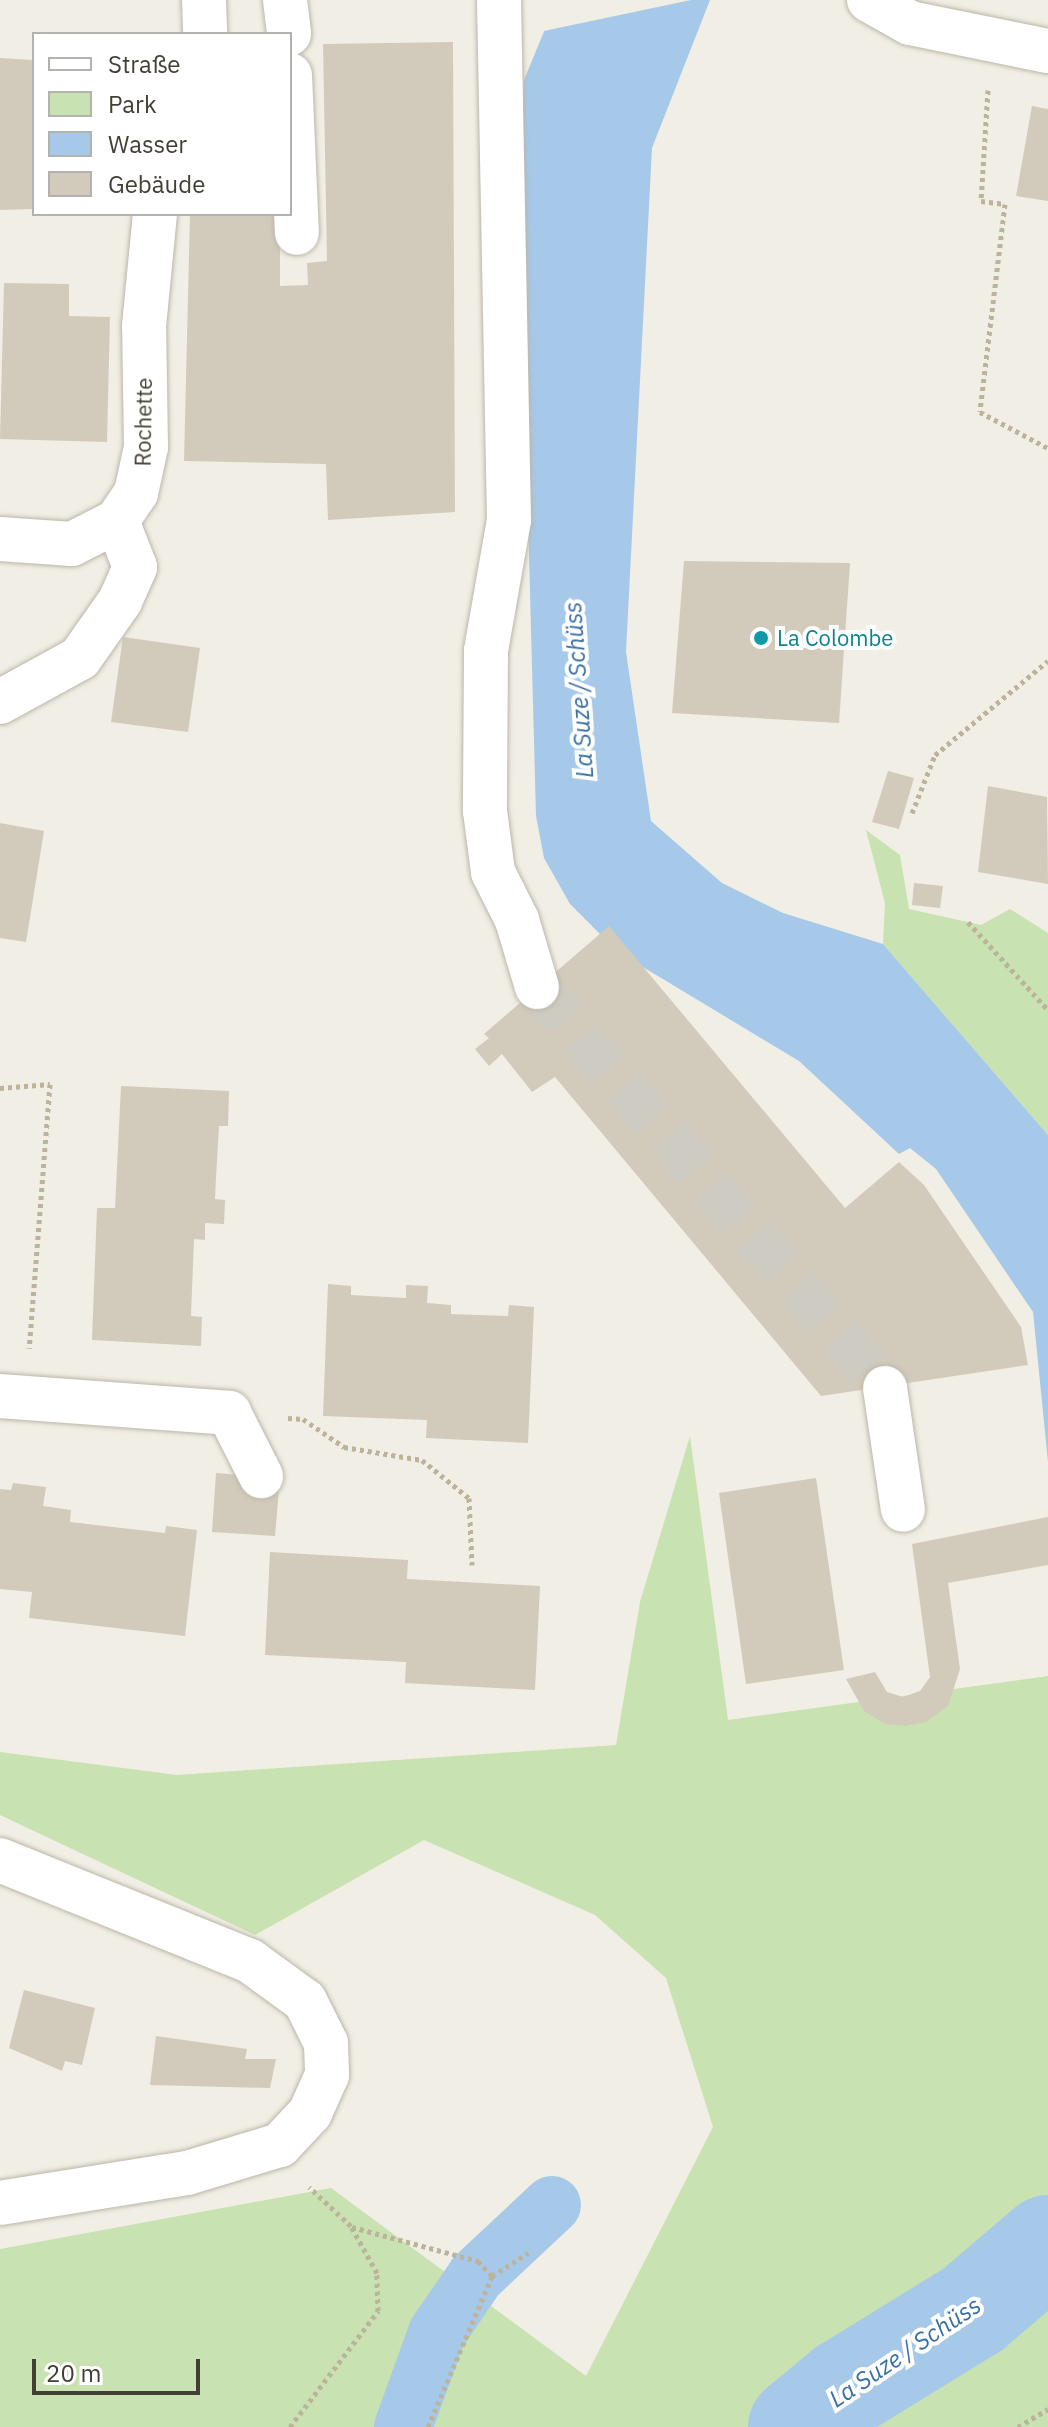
<!DOCTYPE html>
<meta charset="utf-8">
<style>
body{margin:0}
#map{position:relative;width:1048px;height:2427px;overflow:hidden;background:#f1eee5;font-family:"IBM Plex Sans",sans-serif}
div>[style]{position:absolute}
[style*='--x']{left:calc(var(--x)*1px);top:calc(var(--y)*1px);width:calc(var(--w)*1px);rotate:calc(var(--a)*1deg)}
.green>*{inset:0;background:#c8e2b1}
.water>*{inset:0;background:#a6c9e9}
.pier>*{inset:0;background:#f1eee5}
.canal>*{height:58px;margin:-29px;padding:0 29px;transform-origin:29px;border-radius:29px;background:#a6c9e9}
.river>*{height:100px;margin:-50px;padding:0 50px;transform-origin:50px;border-radius:50px;background:#a6c9e9}
.building>*{inset:0;background:#d2cbbc}
.minor-tunnel>*{height:44px;margin-top:-22px;transform-origin:0;background:repeating-linear-gradient(90deg,#cecbc2 0 44px,transparent 0 66px)}
.path>*{height:5px;margin-top:-2.5px;transform-origin:0;background:repeating-linear-gradient(90deg,#bcb39b 0 4px,transparent 0 8px)}
.roads{filter:drop-shadow(0 0 2px #bcb6a9) drop-shadow(0 0 2px #bcb6a9)}
.minor>*{height:44px;margin:-22px;padding:0 22px;transform-origin:22px;border-radius:22px;background:#fff}
.dots>*{width:22px;height:22px;translate:-50% -50%;box-sizing:border-box;border:4px solid #fff;border-radius:50%}
span{translate:-50% -50%;white-space:nowrap;text-align:center;line-height:1.15;-webkit-text-stroke:8px #fff;paint-order:stroke}
.street-label{font-size:22px;color:#433f35}
.culture-label{font-size:22px;color:#0d838f}
.left{translate:0 -50%;text-align:left}
.water-label{font-size:24px;color:#386fa5;font-style:italic}
.legend{position:absolute;left:32px;top:32px;width:260px;height:184px;box-sizing:border-box;background:#fff;border:2px solid #b4b2ae;margin:0;padding:10px 14px;list-style:none;font-size:24px;color:#433f35}
.legend li{display:flex;align-items:center;gap:16px;height:40px}
.legend b{width:40px;border:2px solid #b4b2ae}
.scale{position:absolute;left:32px;top:2359px;width:168px;height:36px;box-sizing:border-box;border:4px solid #433f35;border-top:0;padding-left:10px;font-size:24px;line-height:28px;white-space:nowrap;color:#433f35;-webkit-text-stroke:6px #fff;paint-order:stroke}
</style>
<div id="map">
<div class="green">
<i style="clip-path:polygon(866px 830px,900px 855px,909px 909px,981px 925px,1010px 909px,1048px 933px,1048px 1135px,883px 944px,885px 903px)"></i>
<i style="clip-path:polygon(690px 1436px,728px 1720px,1048px 1676px,1048px 2427px,0 2427px,0 2249px,331px 2188px,586px 2376px,713px 2127px,666px 1978px,595px 1915px,424px 1840px,255px 1935px,0 1815px,0 1752px,177px 1775px,616px 1745px,640px 1602px)"></i>
</div>
<div class="water">
<i style="clip-path:polygon(557px 0,710px 0,652px 148px,626px 652px,651px 821px,722px 883px,783px 913px,883px 944px,1048px 1135px,1048px 1462px,1033px 1312px,936px 1169px,910px 1148px,899px 1154px,799px 1061px,618px 952px,570px 904px,544px 858px,536px 816px,519px 182px,524px 80px)"></i>
</div>
<div class="pier">
<i style="clip-path:polygon(553px 0,691px 0,539px 32px)"></i>
</div>
<div class="canal">
<i style="--x:403;--y:2427;--w:100;--a:-70.1"></i>
<i style="--x:437;--y:2333;--w:69;--a:-55.6"></i>
<i style="--x:476;--y:2276;--w:104;--a:-43.1"></i>
</div>
<div class="river">
<i style="--x:798;--y:2427;--w:61;--a:-39.7"></i>
<i style="--x:845;--y:2388;--w:149;--a:-31.6"></i>
<i style="--x:972;--y:2310;--w:100;--a:-40.5"></i>
</div>
<div class="building">
<i style="clip-path:polygon(453px 42px,455px 512px,328px 520px,326px 464px,184px 461px,190px 214px,280px 214px,280px 286px,308px 285px,307px 263px,327px 261px,323px 44px)"></i>
<i style="clip-path:polygon(0 58px,34px 60px,34px 209px,0 210px)"></i>
<i style="clip-path:polygon(1032px 106px,1048px 109px,1048px 201px,1016px 196px)"></i>
<i style="clip-path:polygon(4px 283px,69px 284px,69px 316px,110px 317px,107px 442px,0 439px)"></i>
<i style="clip-path:polygon(684px 561px,850px 563px,839px 723px,672px 713px)"></i>
<i style="clip-path:polygon(123px 637px,200px 648px,188px 732px,111px 722px)"></i>
<i style="clip-path:polygon(888px 771px,914px 778px,899px 829px,872px 822px)"></i>
<i style="clip-path:polygon(988px 786px,1047px 797px,1048px 884px,978px 872px)"></i>
<i style="clip-path:polygon(0 823px,44px 831px,26px 942px,0 938px)"></i>
<i style="clip-path:polygon(914px 883px,943px 886px,940px 908px,912px 905px)"></i>
<i style="clip-path:polygon(609px 926px,845px 1208px,899px 1162px,924px 1185px,1021px 1327px,1028px 1365px,821px 1396px,555px 1077px,532px 1092px,502px 1054px,489px 1066px,475px 1049px,489px 1038px,484px 1034px)"></i>
<i style="clip-path:polygon(121px 1086px,229px 1091px,228px 1126px,219px 1126px,216px 1178px,215px 1199px,225px 1200px,224px 1224px,205px 1223px,205px 1240px,194px 1239px,191px 1316px,202px 1317px,201px 1346px,92px 1340px,97px 1208px,115px 1208px)"></i>
<i style="clip-path:polygon(328px 1284px,351px 1286px,351px 1295px,406px 1298px,406px 1285px,428px 1286px,427px 1303px,451px 1305px,451px 1314px,508px 1316px,509px 1305px,534px 1307px,528px 1443px,426px 1438px,427px 1420px,323px 1416px)"></i>
<i style="clip-path:polygon(216px 1473px,280px 1478px,275px 1536px,212px 1532px)"></i>
<i style="clip-path:polygon(816px 1478px,844px 1670px,746px 1684px,719px 1493px)"></i>
<i style="clip-path:polygon(13px 1483px,46px 1487px,43px 1506px,71px 1510px,70px 1522px,165px 1533px,166px 1526px,197px 1530px,185px 1636px,29px 1618px,32px 1592px,0 1589px,0 1489px,11px 1490px)"></i>
<i style="clip-path:polygon(1048px 1517px,1048px 1565px,948px 1583px,960px 1669px,948px 1706px,926px 1722px,905px 1726px,885px 1724px,864px 1711px,846px 1679px,875px 1672px,887px 1692px,903px 1697px,920px 1691px,930px 1677px,912px 1544px)"></i>
<i style="clip-path:polygon(270px 1552px,408px 1560px,407px 1579px,540px 1586px,535px 1690px,405px 1683px,406px 1662px,265px 1655px)"></i>
<i style="clip-path:polygon(24px 1990px,95px 2008px,82px 2065px,65px 2061px,62px 2071px,9px 2048px)"></i>
<i style="clip-path:polygon(156px 2036px,247px 2049px,245px 2059px,276px 2059px,270px 2088px,150px 2085px)"></i>
</div>
<div class="minor-tunnel">
<i style="--x:537;--y:987;--w:531;--a:49.05"></i>
</div>
<div class="path">
<i style="--x:988;--y:90;--w:111;--a:93.6"></i>
<i style="--x:981;--y:201;--w:24;--a:7"></i>
<i style="--x:1005;--y:204;--w:209;--a:96.9"></i>
<i style="--x:980;--y:412;--w:77;--a:27.9"></i>
<i style="--x:912;--y:813;--w:62;--a:-68.4"></i>
<i style="--x:935;--y:755;--w:147;--a:-39.8"></i>
<i style="--x:968;--y:922;--w:119;--a:47.7"></i>
<i style="--x:0;--y:1088;--w:50;--a:-4.6"></i>
<i style="--x:50;--y:1084;--w:265;--a:94.5"></i>
<i style="--x:288;--y:1418;--w:15;--a:4"></i>
<i style="--x:303;--y:1419;--w:50;--a:34.3"></i>
<i style="--x:344;--y:1447;--w:79;--a:9.5"></i>
<i style="--x:422;--y:1460;--w:60;--a:39"></i>
<i style="--x:469;--y:1498;--w:67;--a:87.4"></i>
<i style="--x:352;--y:2227;--w:131;--a:15.1"></i>
<i style="--x:478;--y:2261;--w:21;--a:47"></i>
<i style="--x:290;--y:2427;--w:146;--a:-52.8"></i>
<i style="--x:378;--y:2311;--w:38;--a:-92"></i>
<i style="--x:377;--y:2273;--w:54;--a:-119"></i>
<i style="--x:351;--y:2226;--w:57;--a:-137.1"></i>
<i style="--x:428;--y:2427;--w:164;--a:-67"></i>
<i style="--x:492;--y:2276;--w:43;--a:-32.6"></i>
<i style="--x:1018;--y:2427;--w:35;--a:-31"></i>
</div>
<div class="roads">
<div class="minor">
<i style="--x:204;--y:0;--w:34;--a:88"></i>
<i style="--x:285;--y:0;--w:34;--a:83"></i>
<i style="--x:499;--y:0;--w:520;--a:88.9"></i>
<i style="--x:509;--y:520;--w:133;--a:100"></i>
<i style="--x:486;--y:651;--w:160;--a:90.4"></i>
<i style="--x:485;--y:811;--w:62;--a:82.5"></i>
<i style="--x:493;--y:872;--w:54;--a:63.4"></i>
<i style="--x:517;--y:920;--w:70;--a:73.4"></i>
<i style="--x:869;--y:0;--w:47;--a:29.3"></i>
<i style="--x:910;--y:23;--w:141;--a:11.5"></i>
<i style="--x:290;--y:75;--w:158;--a:87.5"></i>
<i style="--x:0;--y:539;--w:72;--a:4"></i>
<i style="--x:72;--y:544;--w:51;--a:-27.1"></i>
<i style="--x:117;--y:521;--w:34;--a:-56"></i>
<i style="--x:136;--y:493;--w:47;--a:-77.7"></i>
<i style="--x:146;--y:447;--w:121;--a:-90.9"></i>
<i style="--x:144;--y:326;--w:113;--a:-84.4"></i>
<i style="--x:0;--y:702;--w:91;--a:-28.8"></i>
<i style="--x:80;--y:658;--w:70;--a:-54.9"></i>
<i style="--x:120;--y:601;--w:37;--a:-66"></i>
<i style="--x:135;--y:567;--w:49;--a:-111.4"></i>
<i style="--x:885;--y:1388;--w:123;--a:81.6"></i>
<i style="--x:0;--y:1396;--w:230;--a:4.2"></i>
<i style="--x:229;--y:1413;--w:71;--a:63.1"></i>
<i style="--x:0;--y:1860;--w:270;--a:22"></i>
<i style="--x:250;--y:1961;--w:68;--a:36"></i>
<i style="--x:305;--y:2001;--w:47;--a:63.4"></i>
<i style="--x:326;--y:2043;--w:32;--a:88"></i>
<i style="--x:327;--y:2075;--w:42;--a:114.1"></i>
<i style="--x:310;--y:2113;--w:44;--a:133.2"></i>
<i style="--x:280;--y:2145;--w:97;--a:163.2"></i>
<i style="--x:187;--y:2173;--w:189;--a:170.9"></i>
</div>
</div>
<div class="dots">
<i style="left:761px;top:638px;background:#0f9aa8"></i>
</div>
<div class="street-label">
<span style="left:143px;top:422px;rotate:-89deg">Rochette</span>
</div>
<div class="culture-label">
<span class="left" style="left:777px;top:638px">La Colombe</span>
</div>
<div class="water-label">
<span style="left:579px;top:690px;rotate:-94deg">La Suze / Schüss</span>
<span style="left:905px;top:2352px;rotate:-34deg">La Suze / Schüss</span>
</div>
<ul class="legend">
<li><b style="height:10px;background:#fff"></b>Straße</li>
<li><b style="height:22px;background:#c8e2b1"></b>Park</li>
<li><b style="height:22px;background:#a6c9e9"></b>Wasser</li>
<li><b style="height:22px;background:#d2cbbc"></b>Gebäude</li>
</ul>
<div class="scale">20 m</div>
</div>
